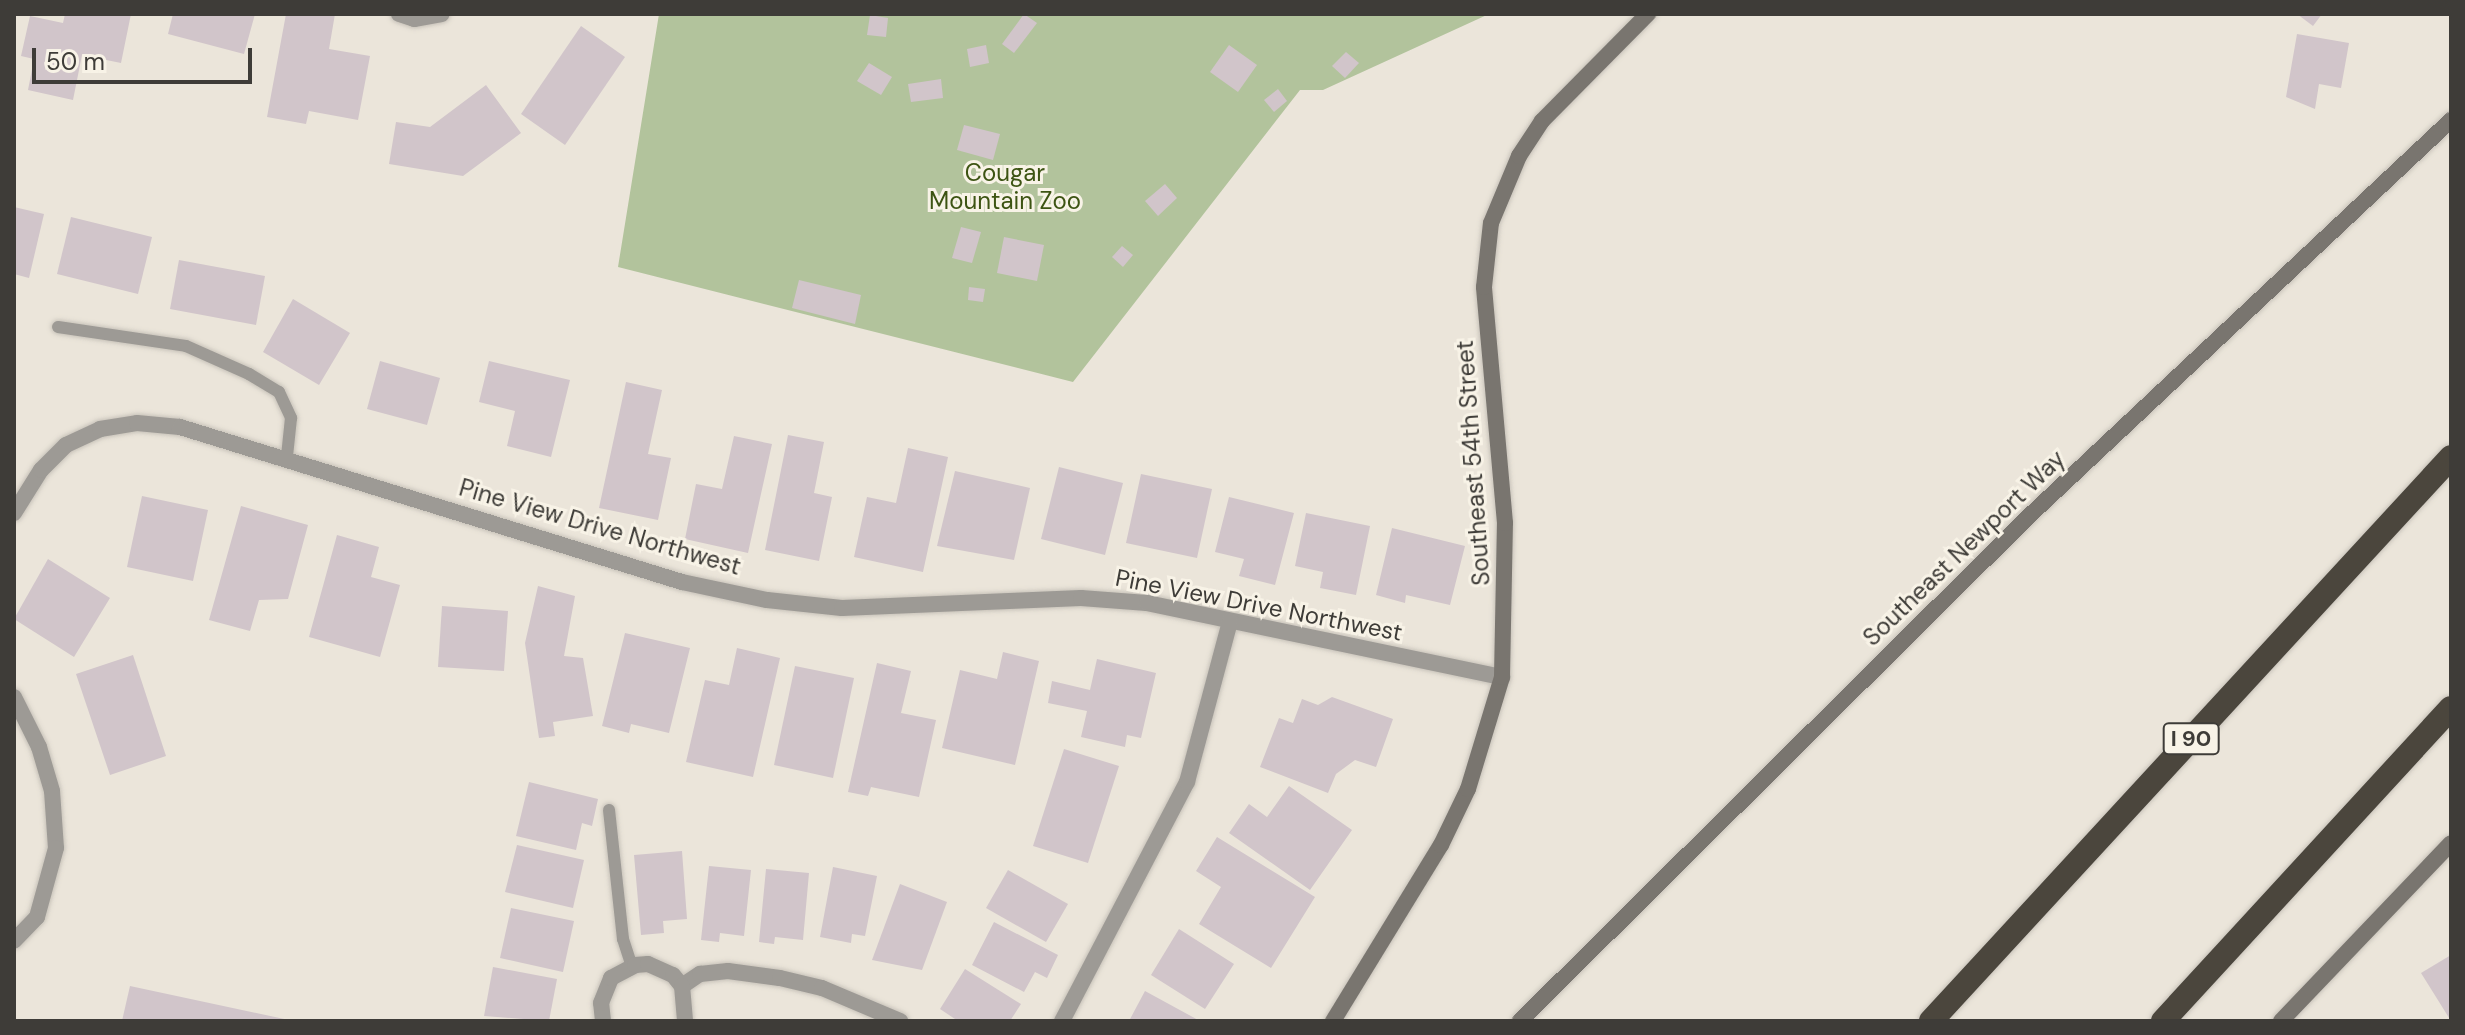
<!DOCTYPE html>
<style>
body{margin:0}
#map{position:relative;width:2465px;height:1035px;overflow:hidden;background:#ebe5da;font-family:"DM Sans",sans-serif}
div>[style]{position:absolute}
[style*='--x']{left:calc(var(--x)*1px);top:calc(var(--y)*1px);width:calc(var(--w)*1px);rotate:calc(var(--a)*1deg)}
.green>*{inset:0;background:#b2c39c}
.building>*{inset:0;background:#d1c5ca}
.roads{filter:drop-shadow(0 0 2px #c8c3ba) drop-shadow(0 0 2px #c8c3ba)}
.lane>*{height:12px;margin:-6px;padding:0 6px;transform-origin:6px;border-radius:6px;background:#9d9a95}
.street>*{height:16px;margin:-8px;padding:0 8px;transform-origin:8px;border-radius:8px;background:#9d9a95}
.secondary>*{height:16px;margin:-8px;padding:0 8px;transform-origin:8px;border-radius:8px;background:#79756f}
.highway>*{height:24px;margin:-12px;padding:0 12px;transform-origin:12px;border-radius:12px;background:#4b463d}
span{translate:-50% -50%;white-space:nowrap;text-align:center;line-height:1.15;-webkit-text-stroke:6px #f8f3e7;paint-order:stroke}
.shield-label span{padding:2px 6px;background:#f8f3e7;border:2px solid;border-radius:6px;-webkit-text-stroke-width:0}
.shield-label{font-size:22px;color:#3e3c38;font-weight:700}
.park-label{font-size:24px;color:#3d5413}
.street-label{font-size:24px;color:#3e3c38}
.frame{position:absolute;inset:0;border:16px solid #3e3c38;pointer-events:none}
.scale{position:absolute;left:32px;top:48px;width:220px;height:36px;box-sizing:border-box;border:4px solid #3e3c38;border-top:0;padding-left:10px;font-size:24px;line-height:28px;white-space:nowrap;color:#3e3c38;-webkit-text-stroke:6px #f8f3e7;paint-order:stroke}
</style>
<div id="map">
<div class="green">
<i style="clip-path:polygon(659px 14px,1489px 14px,1323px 90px,1300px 90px,1073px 382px,618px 267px)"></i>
</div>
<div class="building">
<i style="clip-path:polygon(65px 14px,131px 14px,121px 63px,82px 55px,73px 100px,28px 90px,34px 59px,21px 56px,30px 16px,63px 23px)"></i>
<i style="clip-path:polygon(173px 14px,255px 14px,244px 54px,168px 34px)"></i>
<i style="clip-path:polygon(286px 14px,335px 14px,329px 49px,370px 56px,358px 120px,309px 111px,306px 124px,267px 117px)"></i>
<i style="clip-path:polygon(1024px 14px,1037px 23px,1014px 53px,1002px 44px)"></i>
<i style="clip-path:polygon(2297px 14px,2322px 14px,2313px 26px)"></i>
<i style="clip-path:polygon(870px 15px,888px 18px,886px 37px,867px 35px)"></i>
<i style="clip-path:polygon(581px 26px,625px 57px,565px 145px,521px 114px)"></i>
<i style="clip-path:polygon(2297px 34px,2349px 43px,2341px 88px,2319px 84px,2315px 109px,2286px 97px)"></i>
<i style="clip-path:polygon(986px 45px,989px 63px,970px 67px,967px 49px)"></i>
<i style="clip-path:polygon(1229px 45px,1257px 65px,1238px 92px,1210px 72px)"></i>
<i style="clip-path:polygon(1346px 52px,1359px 63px,1345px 78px,1332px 66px)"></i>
<i style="clip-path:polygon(869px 63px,892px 77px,881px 95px,857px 81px)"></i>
<i style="clip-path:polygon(941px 79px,943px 98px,911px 102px,908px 84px)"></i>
<i style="clip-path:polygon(486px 85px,521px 133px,463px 176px,389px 164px,396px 122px,430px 127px)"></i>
<i style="clip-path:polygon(1278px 89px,1287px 101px,1274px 112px,1264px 100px)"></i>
<i style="clip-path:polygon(964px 125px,1000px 134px,993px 160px,957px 150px)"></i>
<i style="clip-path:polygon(1165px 184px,1177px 198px,1158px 216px,1145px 201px)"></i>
<i style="clip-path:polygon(14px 207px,44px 214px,29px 278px,14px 274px)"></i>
<i style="clip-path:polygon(71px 217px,152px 237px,138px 294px,57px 274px)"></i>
<i style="clip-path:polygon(961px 227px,981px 232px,972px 263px,952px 258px)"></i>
<i style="clip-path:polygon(1004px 237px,1044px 245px,1037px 281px,997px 273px)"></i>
<i style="clip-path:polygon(1122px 246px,1133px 255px,1123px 267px,1112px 257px)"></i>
<i style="clip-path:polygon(179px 260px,265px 276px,256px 325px,170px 309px)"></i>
<i style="clip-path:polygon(799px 280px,861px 295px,855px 324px,792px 308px)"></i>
<i style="clip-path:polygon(969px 287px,985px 289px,983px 302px,968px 300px)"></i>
<i style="clip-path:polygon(293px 299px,350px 333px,319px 385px,263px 352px)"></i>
<i style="clip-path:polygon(380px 361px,440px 378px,427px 425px,367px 409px)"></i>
<i style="clip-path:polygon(489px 361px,570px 380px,551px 457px,507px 446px,515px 411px,479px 402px)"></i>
<i style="clip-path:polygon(626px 382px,662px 390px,648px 454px,671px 458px,658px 520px,599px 508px)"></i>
<i style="clip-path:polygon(788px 435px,824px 442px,814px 493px,832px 497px,819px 561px,765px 550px)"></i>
<i style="clip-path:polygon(734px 436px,772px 444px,748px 553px,685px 539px,696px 484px,722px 489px)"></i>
<i style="clip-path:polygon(908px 448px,948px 457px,923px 572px,854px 557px,867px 497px,896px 503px)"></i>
<i style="clip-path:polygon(1059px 467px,1123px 483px,1105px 555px,1041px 539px)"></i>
<i style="clip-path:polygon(955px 471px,1030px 488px,1014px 560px,937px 546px)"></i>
<i style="clip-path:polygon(1141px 474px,1212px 489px,1197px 558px,1126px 543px)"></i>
<i style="clip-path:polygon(142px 496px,208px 510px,193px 581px,127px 567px)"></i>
<i style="clip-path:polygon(1229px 497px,1294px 513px,1275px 585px,1239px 576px,1244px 559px,1215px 552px)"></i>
<i style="clip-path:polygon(241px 506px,308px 525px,288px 599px,259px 600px,250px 631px,209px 620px)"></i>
<i style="clip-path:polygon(1306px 513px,1370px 526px,1356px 595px,1320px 588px,1323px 572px,1295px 566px)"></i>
<i style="clip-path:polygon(1392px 528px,1465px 546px,1450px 605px,1406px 595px,1405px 603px,1376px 595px)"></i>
<i style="clip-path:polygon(337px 535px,379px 547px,371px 577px,400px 585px,380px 657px,309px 637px)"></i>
<i style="clip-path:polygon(48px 559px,110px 598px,74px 657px,14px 619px)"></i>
<i style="clip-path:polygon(538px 586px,575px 596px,564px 656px,583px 658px,593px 716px,553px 722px,555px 736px,539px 738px,525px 643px)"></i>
<i style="clip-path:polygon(442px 606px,508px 611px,504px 671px,438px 667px)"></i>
<i style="clip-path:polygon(625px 633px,690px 648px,669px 733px,631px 724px,629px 733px,602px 726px)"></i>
<i style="clip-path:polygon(737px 648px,780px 658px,753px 777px,686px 762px,705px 680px,729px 685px)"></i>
<i style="clip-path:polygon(1003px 652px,1039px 661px,1015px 765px,942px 748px,960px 670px,997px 679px)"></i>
<i style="clip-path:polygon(133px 655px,166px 756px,110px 775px,76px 674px)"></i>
<i style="clip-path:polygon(1097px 659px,1156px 673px,1141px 738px,1127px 735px,1125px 747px,1081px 737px,1087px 711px,1048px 703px,1052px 681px,1090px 690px)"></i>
<i style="clip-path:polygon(877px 663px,911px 671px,901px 713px,936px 720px,919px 797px,871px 787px,868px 796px,848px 792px)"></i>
<i style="clip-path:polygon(795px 666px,854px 678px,833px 778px,774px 765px)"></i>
<i style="clip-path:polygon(1332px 697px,1393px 719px,1376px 767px,1355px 760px,1336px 774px,1328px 793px,1260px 767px,1279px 718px,1293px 723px,1302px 699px,1318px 705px)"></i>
<i style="clip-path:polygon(1064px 749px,1119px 766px,1088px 863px,1033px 846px)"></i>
<i style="clip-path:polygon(529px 782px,598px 799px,592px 826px,582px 823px,576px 850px,516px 836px)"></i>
<i style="clip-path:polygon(1289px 786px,1352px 830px,1310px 890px,1229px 833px,1249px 804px,1267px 817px)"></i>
<i style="clip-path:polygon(1217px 837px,1315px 897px,1271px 968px,1199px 924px,1221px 887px,1196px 871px)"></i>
<i style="clip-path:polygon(517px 845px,584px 860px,573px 908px,505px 892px)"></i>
<i style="clip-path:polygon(682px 851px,687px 919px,663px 921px,664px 933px,641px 935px,634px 855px)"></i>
<i style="clip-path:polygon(709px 866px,751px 870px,744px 936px,720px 933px,719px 942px,701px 940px)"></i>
<i style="clip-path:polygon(833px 867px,877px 876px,865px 936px,852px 934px,851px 943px,820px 937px)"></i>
<i style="clip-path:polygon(766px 869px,809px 873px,803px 940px,775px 937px,774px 944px,759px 942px)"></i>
<i style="clip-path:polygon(1008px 870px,1068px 904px,1046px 942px,986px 908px)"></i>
<i style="clip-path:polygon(900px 884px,947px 902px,922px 970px,872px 960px)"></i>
<i style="clip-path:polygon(511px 908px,574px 921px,563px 972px,500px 958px)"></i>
<i style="clip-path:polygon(994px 922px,1058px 955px,1047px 978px,1035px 972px,1024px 992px,972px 965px)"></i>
<i style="clip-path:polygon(1179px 929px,1234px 964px,1205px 1009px,1151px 975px)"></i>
<i style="clip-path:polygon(2451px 955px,2451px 1021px,2421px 973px)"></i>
<i style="clip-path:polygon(493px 967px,557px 979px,549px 1021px,484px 1016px)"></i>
<i style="clip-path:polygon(965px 969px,1021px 1004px,1010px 1021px,958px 1021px,940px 1009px)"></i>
<i style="clip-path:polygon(130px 986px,289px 1020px,289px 1021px,122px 1021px)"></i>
<i style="clip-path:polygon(1145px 991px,1200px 1021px,1129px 1021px)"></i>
</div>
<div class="roads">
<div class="lane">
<i style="--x:58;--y:327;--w:129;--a:8.4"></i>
<i style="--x:186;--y:346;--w:69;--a:24"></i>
<i style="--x:249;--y:374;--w:35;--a:31"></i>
<i style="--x:279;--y:392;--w:29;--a:65"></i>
<i style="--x:291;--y:418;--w:39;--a:96"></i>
<i style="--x:609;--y:810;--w:130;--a:83.8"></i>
<i style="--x:623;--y:939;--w:28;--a:72"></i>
</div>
<div class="street">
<i style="--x:399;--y:14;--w:16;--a:18"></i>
<i style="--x:414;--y:19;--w:28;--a:-10"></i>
<i style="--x:14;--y:513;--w:51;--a:-57.9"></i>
<i style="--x:41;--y:470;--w:35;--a:-45"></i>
<i style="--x:66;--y:445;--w:38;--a:-25"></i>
<i style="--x:100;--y:429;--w:37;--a:-9"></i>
<i style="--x:137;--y:423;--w:43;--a:5.3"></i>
<i style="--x:180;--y:427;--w:525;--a:17.16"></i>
<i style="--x:682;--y:582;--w:87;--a:12"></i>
<i style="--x:767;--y:600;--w:75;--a:6.1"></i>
<i style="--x:842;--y:608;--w:239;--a:-2.4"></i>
<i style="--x:1081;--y:598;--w:66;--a:4.3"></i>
<i style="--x:1147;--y:603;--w:363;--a:11.8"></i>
<i style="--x:14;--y:697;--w:56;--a:63.4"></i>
<i style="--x:39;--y:747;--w:46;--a:73.5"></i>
<i style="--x:52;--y:791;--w:57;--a:86"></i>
<i style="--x:56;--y:848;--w:72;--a:105.4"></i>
<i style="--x:37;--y:917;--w:33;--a:134"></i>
<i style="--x:682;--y:986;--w:22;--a:-34"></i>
<i style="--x:700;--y:974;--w:28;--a:-6"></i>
<i style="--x:728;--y:971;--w:52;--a:7.7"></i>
<i style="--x:780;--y:978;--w:43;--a:13.4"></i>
<i style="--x:822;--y:988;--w:85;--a:22.9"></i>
<i style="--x:603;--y:1021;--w:18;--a:-96"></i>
<i style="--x:601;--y:1003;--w:27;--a:-68"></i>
<i style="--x:611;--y:978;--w:27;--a:-28"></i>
<i style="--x:635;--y:965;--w:13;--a:-4"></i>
<i style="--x:648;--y:964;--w:27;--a:24"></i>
<i style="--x:673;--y:975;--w:14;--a:51"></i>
<i style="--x:682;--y:986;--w:35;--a:85"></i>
<i style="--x:1062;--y:1021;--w:270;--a:-62.4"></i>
<i style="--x:1187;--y:782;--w:166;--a:-75"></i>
</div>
<div class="secondary">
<i style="--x:1333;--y:1021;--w:206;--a:-58.5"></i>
<i style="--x:1441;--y:845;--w:62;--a:-64.3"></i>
<i style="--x:1468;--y:789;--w:117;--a:-73.1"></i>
<i style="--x:1502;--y:677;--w:154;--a:-88.9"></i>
<i style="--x:1505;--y:523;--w:237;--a:-95.1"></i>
<i style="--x:1484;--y:287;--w:64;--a:-83.8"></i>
<i style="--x:1491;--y:223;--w:73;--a:-67.3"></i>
<i style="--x:1519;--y:156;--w:42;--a:-56.7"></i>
<i style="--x:1542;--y:121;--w:151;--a:-45.3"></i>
<i style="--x:1520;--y:1021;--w:716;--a:-44.77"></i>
<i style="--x:2028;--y:517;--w:580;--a:-43.18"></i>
<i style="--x:2281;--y:1021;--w:246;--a:-46.3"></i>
</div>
<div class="highway">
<i style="--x:1931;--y:1021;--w:767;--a:-47.32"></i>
<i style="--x:2163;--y:1021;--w:425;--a:-47.4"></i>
</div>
</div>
<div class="shield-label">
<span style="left:2191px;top:739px">I 90</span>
</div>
<div class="park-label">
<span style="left:1005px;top:187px">Cougar<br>Mountain Zoo</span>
</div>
<div class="street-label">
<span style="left:1473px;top:463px;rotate:-94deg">Southeast 54th Street</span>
<span style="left:600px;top:527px;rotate:16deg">Pine View Drive Northwest</span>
<span style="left:1964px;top:548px;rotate:-44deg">Southeast Newport Way</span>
<span style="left:1259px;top:605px;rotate:11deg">Pine View Drive Northwest</span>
</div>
<div class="frame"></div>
<div class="scale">50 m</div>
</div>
